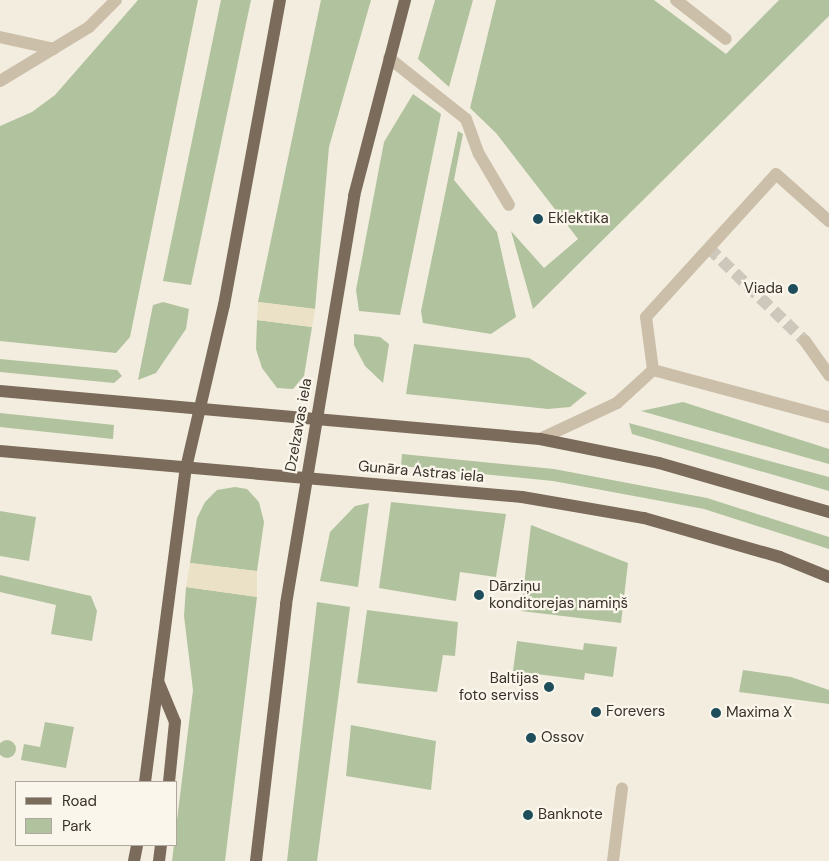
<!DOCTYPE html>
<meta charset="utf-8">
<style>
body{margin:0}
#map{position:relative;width:829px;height:861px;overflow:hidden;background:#f3eddf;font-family:"DM Sans",sans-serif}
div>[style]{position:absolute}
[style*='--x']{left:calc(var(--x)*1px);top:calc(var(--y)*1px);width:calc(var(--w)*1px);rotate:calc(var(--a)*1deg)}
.green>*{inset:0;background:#b1c39e}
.round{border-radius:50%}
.plaza>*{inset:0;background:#ebe1c6}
.minor-tunnel>*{height:12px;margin-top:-6px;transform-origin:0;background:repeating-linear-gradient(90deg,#cec7bb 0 12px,transparent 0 18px)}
.minor>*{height:12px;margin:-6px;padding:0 6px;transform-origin:6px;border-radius:6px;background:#ccbfaa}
.major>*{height:12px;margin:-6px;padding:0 6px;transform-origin:6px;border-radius:6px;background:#7b6b5b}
.dots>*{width:14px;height:14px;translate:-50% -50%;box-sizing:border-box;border:2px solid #faf6eb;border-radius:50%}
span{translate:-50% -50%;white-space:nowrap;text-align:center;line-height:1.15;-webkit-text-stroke:4.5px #faf6eb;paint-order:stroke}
.poi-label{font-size:15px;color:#39312a}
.left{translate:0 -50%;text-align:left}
.right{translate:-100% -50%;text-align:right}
.street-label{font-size:15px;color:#39312a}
.legend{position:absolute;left:15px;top:781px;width:162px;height:65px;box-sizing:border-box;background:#faf6eb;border:1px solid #ada79e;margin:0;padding:6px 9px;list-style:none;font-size:15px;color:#39312a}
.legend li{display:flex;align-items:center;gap:10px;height:25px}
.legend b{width:25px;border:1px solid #ada79e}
</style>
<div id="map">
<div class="green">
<i style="clip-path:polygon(138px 0,198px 0,130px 337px,116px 353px,0 341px,0 126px,32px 112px,55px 95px)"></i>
<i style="clip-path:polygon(221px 0,251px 0,191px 285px,163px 281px)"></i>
<i style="clip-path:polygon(321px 0,371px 0,329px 147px,315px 309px,258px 302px)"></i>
<i style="clip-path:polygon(435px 0,473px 0,449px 87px,418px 59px)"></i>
<i style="clip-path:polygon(496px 0,654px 0,726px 54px,779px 0,829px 0,829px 16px,533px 309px,511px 231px,544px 268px,578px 239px,496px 133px,470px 108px)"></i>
<i style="clip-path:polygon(413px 94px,441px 114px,400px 315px,359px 311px,356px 290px,384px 142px)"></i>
<i style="clip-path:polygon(458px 131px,463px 134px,454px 180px,497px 232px,516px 317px,491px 334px,423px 323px,421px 311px)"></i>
<i style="clip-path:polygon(163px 302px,189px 309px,186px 329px,156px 373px,138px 380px,153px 305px)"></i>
<i style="clip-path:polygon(257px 320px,312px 327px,304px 376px,293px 389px,277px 388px,262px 368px,256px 349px)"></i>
<i style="clip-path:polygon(354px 334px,380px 337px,389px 344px,383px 383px,365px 366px,354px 345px)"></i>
<i style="clip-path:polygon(414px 344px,529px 358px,587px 393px,570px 407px,548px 409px,406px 394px)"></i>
<i style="clip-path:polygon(0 359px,117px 370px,122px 376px,114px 383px,0 372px)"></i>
<i style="clip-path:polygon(683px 402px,829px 449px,829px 464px,641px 411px)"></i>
<i style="clip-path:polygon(0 413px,114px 425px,113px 439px,0 427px)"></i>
<i style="clip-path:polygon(629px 423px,829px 477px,829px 491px,632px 434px)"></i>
<i style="clip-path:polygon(402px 454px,554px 469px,707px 498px,829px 537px,829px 549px,704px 509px,553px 481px,401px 466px)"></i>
<i style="clip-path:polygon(235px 487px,247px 489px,259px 502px,264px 522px,257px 571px,190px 563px,197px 518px,205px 502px,217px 490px)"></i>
<i style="clip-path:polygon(391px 502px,506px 514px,496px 577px,460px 572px,456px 601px,379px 588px)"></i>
<i style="clip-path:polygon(369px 503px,358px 587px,320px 581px,330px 532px,355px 506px)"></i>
<i style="clip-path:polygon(0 511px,36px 517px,29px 561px,0 556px)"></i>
<i style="clip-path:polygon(531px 525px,628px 563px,621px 623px,521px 611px)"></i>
<i style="clip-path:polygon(0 575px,91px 596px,97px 611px,92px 641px,51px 634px,56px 605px,0 592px)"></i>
<i style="clip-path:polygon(186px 587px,257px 597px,225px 861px,172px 861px,193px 690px,184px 616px)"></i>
<i style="clip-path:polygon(317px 602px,350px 607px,317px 861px,287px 861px)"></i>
<i style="clip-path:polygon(367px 610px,458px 622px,455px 656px,443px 655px,437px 692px,357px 683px)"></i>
<i style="clip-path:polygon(517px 641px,583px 650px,584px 643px,617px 647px,613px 677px,585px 673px,584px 680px,513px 671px)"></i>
<i style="clip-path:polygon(743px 670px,791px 677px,829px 690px,829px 704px,739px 692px)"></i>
<i style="clip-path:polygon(45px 722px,74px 727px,66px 768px,21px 760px,24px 744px,40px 747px)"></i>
<i style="clip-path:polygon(351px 725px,436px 741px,431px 790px,346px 776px)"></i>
<i class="round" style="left:-2px;top:740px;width:18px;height:18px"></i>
</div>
<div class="plaza">
<i style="clip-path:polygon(258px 302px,315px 309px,312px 327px,257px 320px)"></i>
<i style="clip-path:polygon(190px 563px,257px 571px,257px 597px,186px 587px)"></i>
</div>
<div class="minor-tunnel">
<i style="--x:709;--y:248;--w:134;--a:44.1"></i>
</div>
<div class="minor">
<i style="--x:676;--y:0;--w:63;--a:38"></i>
<i style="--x:0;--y:37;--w:55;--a:12.5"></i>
<i style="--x:389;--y:58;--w:98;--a:38.4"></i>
<i style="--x:466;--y:119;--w:37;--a:70"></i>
<i style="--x:479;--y:154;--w:59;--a:59.5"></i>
<i style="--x:0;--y:81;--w:104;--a:-31.2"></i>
<i style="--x:89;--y:27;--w:38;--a:-45"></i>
<i style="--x:805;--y:341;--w:42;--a:54.8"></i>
<i style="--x:653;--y:370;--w:53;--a:-97.5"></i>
<i style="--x:646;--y:317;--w:193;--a:-47.7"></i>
<i style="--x:776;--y:174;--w:71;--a:41.6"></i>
<i style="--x:653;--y:370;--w:182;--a:15"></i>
<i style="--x:540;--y:439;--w:85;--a:-25.1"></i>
<i style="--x:617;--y:403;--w:49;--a:-42.5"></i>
<i style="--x:613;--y:861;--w:73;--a:-82.9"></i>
</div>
<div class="major">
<i style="--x:0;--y:391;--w:542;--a:5.08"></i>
<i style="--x:540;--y:439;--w:121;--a:11.4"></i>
<i style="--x:659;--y:463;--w:177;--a:16.1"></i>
<i style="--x:0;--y:451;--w:524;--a:5.04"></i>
<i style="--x:522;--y:497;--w:124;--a:9.8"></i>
<i style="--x:644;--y:518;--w:141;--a:16"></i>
<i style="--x:780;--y:557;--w:53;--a:22.2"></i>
<i style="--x:158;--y:681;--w:44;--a:67.5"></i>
<i style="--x:175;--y:722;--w:60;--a:95.7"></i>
<i style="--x:145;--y:782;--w:317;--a:-82.6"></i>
<i style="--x:186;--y:468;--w:167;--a:-76.9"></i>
<i style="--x:224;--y:305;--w:310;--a:-79.6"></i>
<i style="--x:134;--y:861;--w:16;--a:-79"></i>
<i style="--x:159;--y:861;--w:16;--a:-83"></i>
<i style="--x:256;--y:861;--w:259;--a:-83.3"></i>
<i style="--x:286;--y:604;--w:414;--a:-80.5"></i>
<i style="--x:354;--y:196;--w:203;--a:-75.4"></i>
</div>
<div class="dots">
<i style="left:538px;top:219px;background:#1e4e5c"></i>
<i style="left:793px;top:289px;background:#1e4e5c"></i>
<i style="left:479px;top:595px;background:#1e4e5c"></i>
<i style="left:549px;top:687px;background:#1e4e5c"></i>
<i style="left:596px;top:712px;background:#1e4e5c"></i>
<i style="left:716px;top:713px;background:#1e4e5c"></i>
<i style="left:531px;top:738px;background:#1e4e5c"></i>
<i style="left:528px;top:815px;background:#1e4e5c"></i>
</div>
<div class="poi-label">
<span class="left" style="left:548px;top:219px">Eklektika</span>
<span class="right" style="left:783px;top:289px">Viada</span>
<span class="left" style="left:489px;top:595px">Dārziņu<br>konditorejas namiņš</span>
<span class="right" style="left:539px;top:687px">Baltijas<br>foto serviss</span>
<span class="left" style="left:606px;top:712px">Forevers</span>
<span class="left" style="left:726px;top:713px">Maxima X</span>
<span class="left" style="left:541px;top:738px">Ossov</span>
<span class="left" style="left:538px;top:815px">Banknote</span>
</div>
<div class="street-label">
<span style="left:299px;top:425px;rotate:-80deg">Dzelzavas iela</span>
<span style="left:421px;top:472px;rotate:5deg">Gunāra Astras iela</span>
</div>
<ul class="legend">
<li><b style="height:6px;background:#7b6b5b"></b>Road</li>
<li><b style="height:14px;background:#b1c39e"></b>Park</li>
</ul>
</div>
